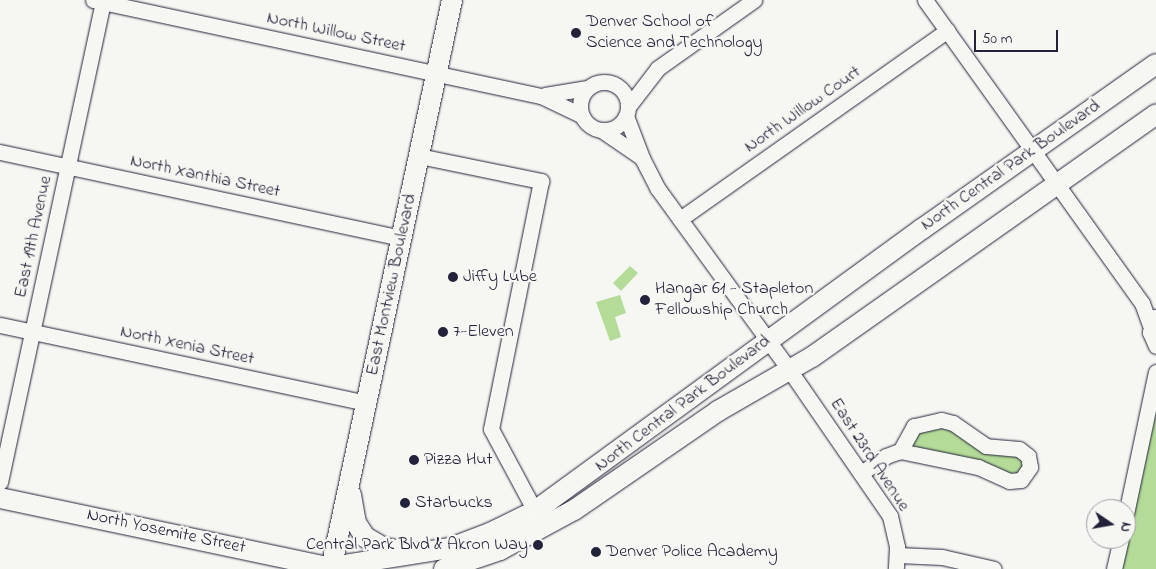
<!DOCTYPE html>
<style>
body{margin:0}
#map{position:relative;width:1156px;height:569px;overflow:hidden;background:#f6f6f2;font-family:"Indie Flower",sans-serif}
div>[style]{position:absolute}
[style*='--x']{left:calc(var(--x)*1px);top:calc(var(--y)*1px);width:calc(var(--w)*1px);rotate:calc(var(--a)*1deg)}
.green>*{inset:0;background:#b4db97}
.roads{filter:drop-shadow(0 0 1px #22223b) drop-shadow(0 0 1px #22223b)}
.minor>*{height:15px;margin:-7.5px;padding:0 7.5px;transform-origin:7.5px;border-radius:7.5px;background:#f6f6f2}
.minor>.ring{margin:-7.5px;padding:0;box-sizing:content-box;background:none;border:15px solid #f6f6f2;border-radius:50%}
.major>*{height:20px;margin:-10px;padding:0 10px;transform-origin:10px;border-radius:10px;background:#f6f6f2}
.dots>*{width:14px;height:14px;translate:-50% -50%;box-sizing:border-box;border:2px solid #f6f6f2;border-radius:50%}
span{translate:-50% -50%;white-space:nowrap;text-align:center;line-height:1.15;-webkit-text-stroke:4.5px #f6f6f2;paint-order:stroke}
.poi-label{font-size:18px;color:#22223b}
.left{translate:0 -50%;text-align:left}
.right{translate:-100% -50%;text-align:right}
.street-label{font-size:18px;color:#22223b}
.north{position:absolute;left:1086px;top:499px;width:50px;height:50px;box-sizing:border-box;background:#f6f6f2;border:1px solid #a1a1a9;border-radius:50%;rotate:102deg;font-size:14px;font-weight:700;line-height:20px;text-align:center;color:#22223b}
.north::after{content:'';display:block;margin:auto;width:18px;height:22px;background:#22223b;clip-path:polygon(50% 0,100% 100%,50% 72%,0 100%)}
.scale{position:absolute;left:974px;top:30px;width:84px;height:22px;box-sizing:border-box;border:2px solid #22223b;border-top:0;padding-left:6px;font-size:15px;line-height:18px;white-space:nowrap;color:#22223b;-webkit-text-stroke:4px #f6f6f2;paint-order:stroke}
</style>
<div id="map">
<div class="green">
<i style="clip-path:polygon(630px 266px,638px 273px,621px 291px,613px 283px)"></i>
<i style="clip-path:polygon(620px 295px,626px 313px,615px 317px,621px 337px,610px 341px,596px 302px)"></i>
<i style="clip-path:polygon(1156px 412px,1156px 569px,1122px 569px)"></i>
<i style="clip-path:polygon(940px 424px,1026px 460px,1019px 476px,908px 447px,917px 431px)"></i>
</div>
<div class="roads">
<div class="minor">
<i style="--x:93;--y:0;--w:458;--a:12.1"></i>
<i style="--x:541;--y:96;--w:44;--a:25.4"></i>
<i style="--x:925;--y:0;--w:373;--a:54.4"></i>
<i style="--x:1142;--y:303;--w:23;--a:70"></i>
<i class="ring" style="left:580px;top:82px;width:33px;height:33px"></i>
<i style="--x:545;--y:95;--w:43;--a:-9.5"></i>
<i style="--x:628;--y:107;--w:49;--a:-52.4"></i>
<i style="--x:658;--y:68;--w:118;--a:-35.3"></i>
<i style="--x:626;--y:116;--w:45;--a:69.1"></i>
<i style="--x:642;--y:158;--w:35;--a:63"></i>
<i style="--x:658;--y:189;--w:221;--a:54"></i>
<i style="--x:788;--y:368;--w:180;--a:55.4"></i>
<i style="--x:890;--y:516;--w:32;--a:77"></i>
<i style="--x:897;--y:547;--w:22;--a:93"></i>
<i style="--x:603;--y:131;--w:46;--a:34.4"></i>
<i style="--x:0;--y:152;--w:411;--a:12.1"></i>
<i style="--x:419;--y:156;--w:125;--a:11.6"></i>
<i style="--x:541;--y:181;--w:253;--a:101.4"></i>
<i style="--x:491;--y:429;--w:93;--a:61.8"></i>
<i style="--x:680;--y:219;--w:327;--a:-35.2"></i>
<i style="--x:1154;--y:317;--w:16;--a:105"></i>
<i style="--x:1150;--y:332;--w:15;--a:67"></i>
<i style="--x:0;--y:325;--w:374;--a:12"></i>
<i style="--x:861;--y:473;--w:30;--a:-34"></i>
<i style="--x:886;--y:456;--w:15;--a:-20"></i>
<i style="--x:900;--y:451;--w:80;--a:11.6"></i>
<i style="--x:978;--y:467;--w:34;--a:24"></i>
<i style="--x:1009;--y:481;--w:12;--a:-5"></i>
<i style="--x:1021;--y:480;--w:16;--a:-55"></i>
<i style="--x:1030;--y:467;--w:11;--a:-100"></i>
<i style="--x:1028;--y:456;--w:11;--a:-142"></i>
<i style="--x:1019;--y:449;--w:33;--a:-175"></i>
<i style="--x:986;--y:446;--w:40;--a:-145.1"></i>
<i style="--x:953;--y:423;--w:12;--a:-166"></i>
<i style="--x:941;--y:420;--w:28;--a:167"></i>
<i style="--x:914;--y:426;--w:29;--a:119"></i>
<i style="--x:0;--y:482;--w:493;--a:-77.9"></i>
<i style="--x:1126;--y:514;--w:145;--a:-78.1"></i>
<i style="--x:898;--y:555;--w:44;--a:2.6"></i>
<i style="--x:942;--y:557;--w:53;--a:13"></i>
<i style="--x:1114;--y:569;--w:31;--a:-77"></i>
</div>
<div class="major">
<i style="--x:351;--y:495;--w:28;--a:80"></i>
<i style="--x:356;--y:523;--w:17;--a:57"></i>
<i style="--x:365;--y:537;--w:22;--a:30"></i>
<i style="--x:384;--y:548;--w:18;--a:9"></i>
<i style="--x:0;--y:498;--w:344;--a:11.9"></i>
<i style="--x:331;--y:567;--w:121;--a:-9.1"></i>
<i style="--x:450;--y:548;--w:43;--a:-20.6"></i>
<i style="--x:490;--y:533;--w:50;--a:-26.1"></i>
<i style="--x:535;--y:511;--w:479;--a:-36.1"></i>
<i style="--x:922;--y:229;--w:286;--a:-35.2"></i>
<i style="--x:331;--y:569;--w:582;--a:-77.99"></i>
<i style="--x:444;--y:569;--w:59;--a:-18.7"></i>
<i style="--x:500;--y:550;--w:84;--a:-28.4"></i>
<i style="--x:574;--y:510;--w:175;--a:-34.5"></i>
<i style="--x:718;--y:411;--w:108;--a:-29.9"></i>
<i style="--x:812;--y:357;--w:421;--a:-35.2"></i>
</div>
</div>
<div class="dots">
<i style="left:576px;top:33px;background:#22223b"></i>
<i style="left:453px;top:277px;background:#22223b"></i>
<i style="left:645px;top:300px;background:#22223b"></i>
<i style="left:443px;top:332px;background:#22223b"></i>
<i style="left:414px;top:460px;background:#22223b"></i>
<i style="left:405px;top:503px;background:#22223b"></i>
<i style="left:538px;top:545px;background:#22223b"></i>
<i style="left:596px;top:552px;background:#22223b"></i>
</div>
<div class="poi-label">
<span class="left" style="left:586px;top:33px">Denver School of<br>Science and Technology</span>
<span class="left" style="left:463px;top:277px">Jiffy Lube</span>
<span class="left" style="left:655px;top:300px">Hangar 61 - Stapleton<br>Fellowship Church</span>
<span class="left" style="left:453px;top:332px">7-Eleven</span>
<span class="left" style="left:424px;top:460px">Pizza Hut</span>
<span class="left" style="left:415px;top:503px">Starbucks</span>
<span class="right" style="left:528px;top:545px">Central Park Blvd &amp; Akron Way</span>
<span class="left" style="left:606px;top:552px">Denver Police Academy</span>
</div>
<div class="street-label">
<span style="left:336px;top:33px;rotate:12deg">North Willow Street</span>
<span style="left:803px;top:110px;rotate:-35deg">North Willow Court</span>
<span style="left:1011px;top:166px;rotate:-35deg">North Central Park Boulevard</span>
<span style="left:205px;top:177px;rotate:12deg">North Xanthia Street</span>
<span style="left:34px;top:237px;rotate:-78deg">East 19th Avenue</span>
<span style="left:392px;top:285px;rotate:-78deg">East Montview Boulevard</span>
<span style="left:187px;top:346px;rotate:12deg">North Xenia Street</span>
<span style="left:683px;top:404px;rotate:-37deg">North Central Park Boulevard</span>
<span style="left:869px;top:455px;rotate:57deg">East 23rd Avenue</span>
<span style="left:166px;top:532px;rotate:12deg">North Yosemite Street</span>
</div>
<div class="north">N</div>
<div class="scale">50 m</div>
</div>
